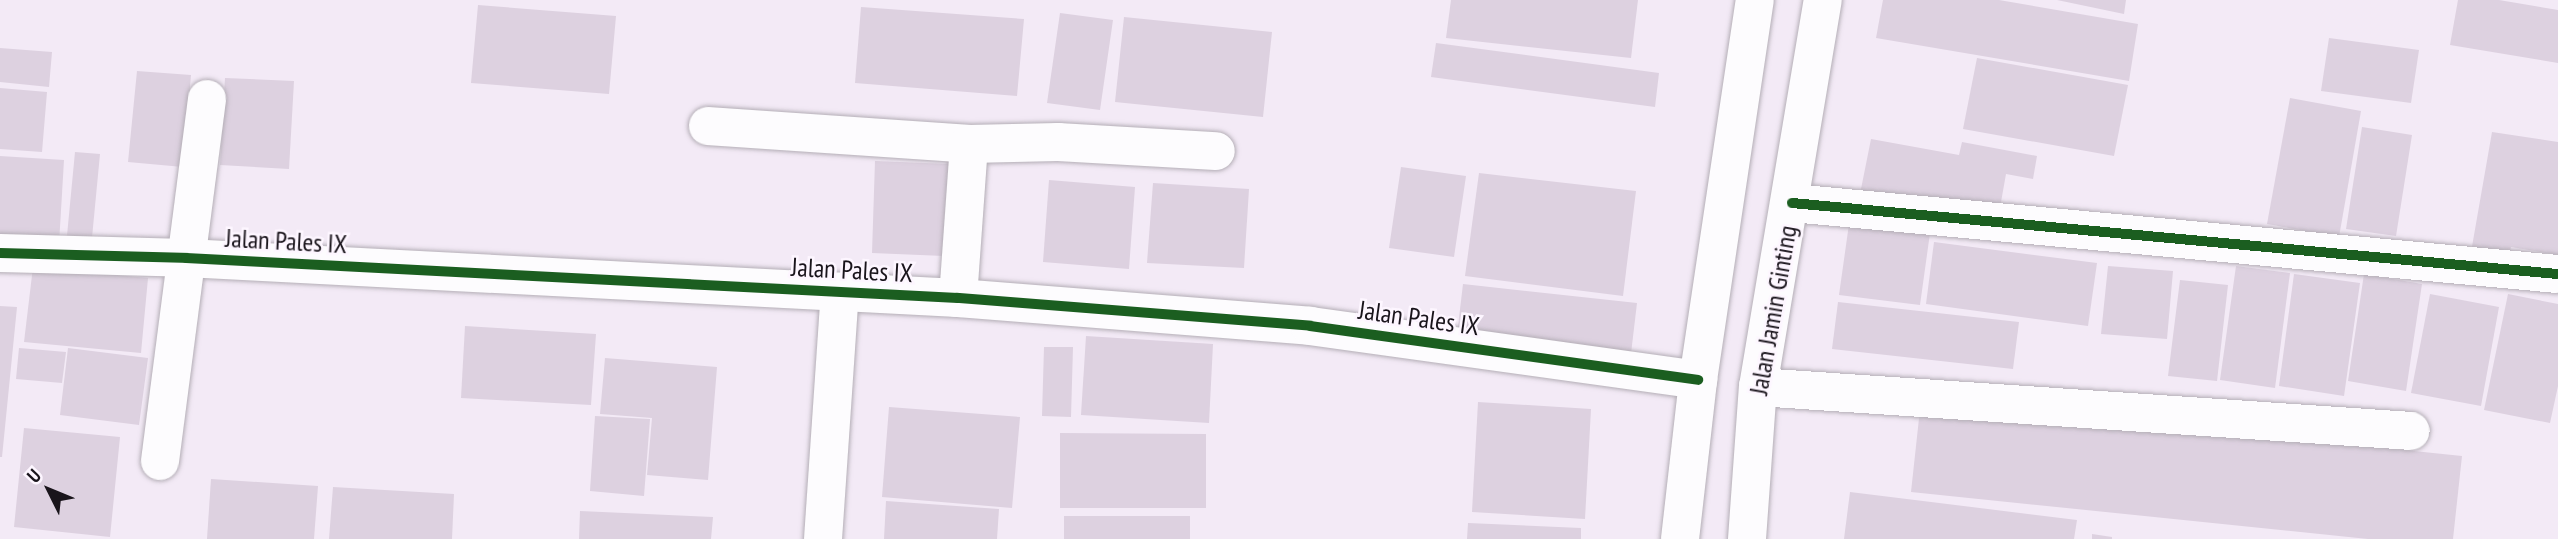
<!DOCTYPE html>
<style>
body{margin:0}
#map{position:relative;width:2558px;height:539px;overflow:hidden;background:#f3eaf6;font-family:"PT Sans Narrow",sans-serif}
div>[style]{position:absolute}
[style*='--x']{left:calc(var(--x)*1px);top:calc(var(--y)*1px);width:calc(var(--w)*1px);rotate:calc(var(--a)*1deg)}
.building>*{inset:0;background:#ddd1e0}
.roads{filter:drop-shadow(0 0 2px #b4aeb6) drop-shadow(0 0 2px #b4aeb6)}
.minor>*{height:38px;margin:-19px;padding:0 19px;transform-origin:19px;border-radius:19px;background:#fdfcfe}
.highway>*{height:38px;margin:-19px;padding:0 19px;transform-origin:19px;border-radius:19px;background:#fdfcfe}
.cycleway>*{height:10px;margin:-5px;padding:0 5px;transform-origin:5px;border-radius:5px;background:#1b5e20}
span{translate:-50% -50%;white-space:nowrap;text-align:center;line-height:1.15;-webkit-text-stroke:5px #fdf6ff;paint-order:stroke}
.street-label{font-size:26px;color:#19141b}
.north{position:absolute;left:14px;top:455px;width:70px;height:70px;-webkit-text-stroke:5px #fdf6ff;paint-order:stroke;rotate:313deg;font-size:19px;font-weight:700;line-height:28px;text-align:center;color:#19141b}
.north::after{content:'';display:block;margin:auto;width:24px;height:32px;background:#19141b;clip-path:polygon(50% 0,100% 100%,50% 72%,0 100%)}
</style>
<div id="map">
<div class="building">
<i style="clip-path:polygon(1451px 0,1638px 0,1631px 58px,1446px 38px)"></i>
<i style="clip-path:polygon(1883px 0,1999px 0,2138px 24px,2129px 81px,1876px 38px)"></i>
<i style="clip-path:polygon(2057px 0,2126px 0,2124px 14px)"></i>
<i style="clip-path:polygon(2458px 0,2499px 0,2558px 10px,2558px 63px,2450px 45px)"></i>
<i style="clip-path:polygon(478px 5px,616px 16px,609px 94px,471px 83px)"></i>
<i style="clip-path:polygon(861px 7px,1024px 19px,1017px 96px,855px 83px)"></i>
<i style="clip-path:polygon(1060px 13px,1113px 20px,1100px 110px,1047px 103px)"></i>
<i style="clip-path:polygon(1124px 17px,1272px 32px,1263px 117px,1115px 102px)"></i>
<i style="clip-path:polygon(2329px 38px,2419px 50px,2411px 103px,2321px 91px)"></i>
<i style="clip-path:polygon(1436px 43px,1659px 73px,1655px 107px,1431px 77px)"></i>
<i style="clip-path:polygon(0 48px,52px 52px,49px 87px,0 82px)"></i>
<i style="clip-path:polygon(1977px 58px,2128px 85px,2114px 156px,1963px 129px)"></i>
<i style="clip-path:polygon(137px 71px,191px 75px,183px 167px,128px 162px)"></i>
<i style="clip-path:polygon(225px 78px,294px 81px,289px 169px,220px 165px)"></i>
<i style="clip-path:polygon(0 88px,47px 92px,42px 152px,0 149px)"></i>
<i style="clip-path:polygon(2290px 98px,2361px 111px,2339px 237px,2267px 224px)"></i>
<i style="clip-path:polygon(2362px 127px,2412px 135px,2396px 236px,2346px 229px)"></i>
<i style="clip-path:polygon(2492px 132px,2558px 142px,2558px 255px,2511px 247px,2508px 264px,2470px 258px)"></i>
<i style="clip-path:polygon(1871px 139px,1959px 155px,1962px 142px,2037px 156px,2033px 179px,2006px 174px,1998px 219px,1860px 194px)"></i>
<i style="clip-path:polygon(75px 152px,100px 154px,91px 248px,66px 246px)"></i>
<i style="clip-path:polygon(0 156px,64px 160px,59px 244px,0 240px)"></i>
<i style="clip-path:polygon(875px 161px,949px 164px,944px 256px,872px 253px)"></i>
<i style="clip-path:polygon(1401px 167px,1466px 176px,1454px 257px,1389px 248px)"></i>
<i style="clip-path:polygon(1479px 173px,1636px 191px,1623px 296px,1465px 276px)"></i>
<i style="clip-path:polygon(1049px 180px,1135px 187px,1129px 269px,1043px 262px)"></i>
<i style="clip-path:polygon(1153px 183px,1249px 189px,1244px 268px,1147px 263px)"></i>
<i style="clip-path:polygon(1849px 224px,1930px 233px,1920px 305px,1839px 295px)"></i>
<i style="clip-path:polygon(1934px 242px,2097px 263px,2088px 326px,1926px 304px)"></i>
<i style="clip-path:polygon(2108px 266px,2173px 271px,2167px 339px,2101px 334px)"></i>
<i style="clip-path:polygon(2236px 266px,2290px 273px,2275px 388px,2220px 380px)"></i>
<i style="clip-path:polygon(33px 267px,148px 278px,141px 353px,24px 342px)"></i>
<i style="clip-path:polygon(2294px 274px,2360px 283px,2344px 396px,2279px 386px)"></i>
<i style="clip-path:polygon(2364px 274px,2422px 284px,2406px 391px,2348px 381px)"></i>
<i style="clip-path:polygon(2180px 280px,2228px 285px,2217px 381px,2168px 376px)"></i>
<i style="clip-path:polygon(1463px 284px,1637px 303px,1630px 362px,1456px 343px)"></i>
<i style="clip-path:polygon(2430px 294px,2499px 307px,2481px 406px,2411px 393px)"></i>
<i style="clip-path:polygon(2508px 294px,2558px 304px,2558px 386px,2550px 423px,2484px 410px)"></i>
<i style="clip-path:polygon(1838px 302px,2019px 322px,2013px 369px,1832px 349px)"></i>
<i style="clip-path:polygon(0 306px,17px 307px,2px 457px,0 457px)"></i>
<i style="clip-path:polygon(465px 326px,596px 334px,591px 405px,461px 398px)"></i>
<i style="clip-path:polygon(1086px 336px,1213px 344px,1209px 423px,1081px 415px)"></i>
<i style="clip-path:polygon(1044px 347px,1073px 347px,1071px 417px,1042px 416px)"></i>
<i style="clip-path:polygon(19px 348px,66px 352px,62px 383px,16px 379px)"></i>
<i style="clip-path:polygon(68px 348px,148px 358px,139px 425px,60px 415px)"></i>
<i style="clip-path:polygon(605px 358px,717px 367px,708px 480px,647px 475px,652px 418px,600px 414px)"></i>
<i style="clip-path:polygon(1921px 400px,2462px 456px,2453px 539px,2368px 539px,1911px 492px)"></i>
<i style="clip-path:polygon(1478px 402px,1591px 409px,1585px 519px,1472px 512px)"></i>
<i style="clip-path:polygon(889px 407px,1020px 417px,1012px 508px,882px 497px)"></i>
<i style="clip-path:polygon(595px 416px,650px 419px,644px 496px,590px 491px)"></i>
<i style="clip-path:polygon(24px 428px,120px 437px,110px 537px,14px 527px)"></i>
<i style="clip-path:polygon(1060px 433px,1206px 434px,1206px 508px,1060px 508px)"></i>
<i style="clip-path:polygon(211px 479px,318px 486px,314px 539px,207px 539px)"></i>
<i style="clip-path:polygon(333px 487px,454px 494px,452px 539px,329px 539px)"></i>
<i style="clip-path:polygon(1850px 492px,2077px 520px,2074px 539px,1844px 539px)"></i>
<i style="clip-path:polygon(886px 501px,999px 509px,997px 539px,884px 539px)"></i>
<i style="clip-path:polygon(580px 511px,713px 517px,711px 539px,579px 539px)"></i>
<i style="clip-path:polygon(1064px 516px,1190px 516px,1190px 539px,1064px 539px)"></i>
<i style="clip-path:polygon(1468px 523px,1581px 528px,1581px 539px,1467px 539px)"></i>
<i style="clip-path:polygon(2092px 534px,2112px 537px,2112px 539px,2092px 539px)"></i>
</div>
<div class="roads">
<div class="minor">
<i style="--x:708;--y:126;--w:262;--a:3.9"></i>
<i style="--x:1792;--y:203;--w:769;--a:5.3"></i>
<i style="--x:0;--y:253;--w:186;--a:1.5"></i>
<i style="--x:186;--y:258;--w:773;--a:2.97"></i>
<i style="--x:958;--y:298;--w:353;--a:4.5"></i>
<i style="--x:1310;--y:326;--w:392;--a:7.9"></i>
<i style="--x:958;--y:298;--w:154;--a:-85.9"></i>
<i style="--x:969;--y:144;--w:89;--a:-1.3"></i>
<i style="--x:1058;--y:142;--w:158;--a:3.3"></i>
<i style="--x:1758;--y:387;--w:654;--a:3.85"></i>
<i style="--x:160;--y:461;--w:365;--a:-82.6"></i>
<i style="--x:823;--y:539;--w:248;--a:-86.1"></i>
</div>
<div class="highway">
<i style="--x:1680;--y:539;--w:160;--a:-83.5"></i>
<i style="--x:1698;--y:380;--w:384;--a:-81.5"></i>
<i style="--x:1747;--y:539;--w:152;--a:-85.9"></i>
<i style="--x:1758;--y:387;--w:392;--a:-80.5"></i>
</div>
</div>
<div class="cycleway">
<i style="--x:1792;--y:203;--w:769;--a:5.3"></i>
<i style="--x:0;--y:253;--w:186;--a:1.5"></i>
<i style="--x:186;--y:258;--w:773;--a:2.97"></i>
<i style="--x:958;--y:298;--w:353;--a:4.5"></i>
<i style="--x:1310;--y:326;--w:392;--a:7.9"></i>
</div>
<div class="street-label">
<span style="left:286px;top:241px;rotate:3deg">Jalan Pales IX</span>
<span style="left:852px;top:270px;rotate:3deg">Jalan Pales IX</span>
<span style="left:1773px;top:310px;rotate:-80deg">Jalan Jamin Ginting</span>
<span style="left:1419px;top:318px;rotate:8deg">Jalan Pales IX</span>
</div>
<div class="north">U</div>
</div>
